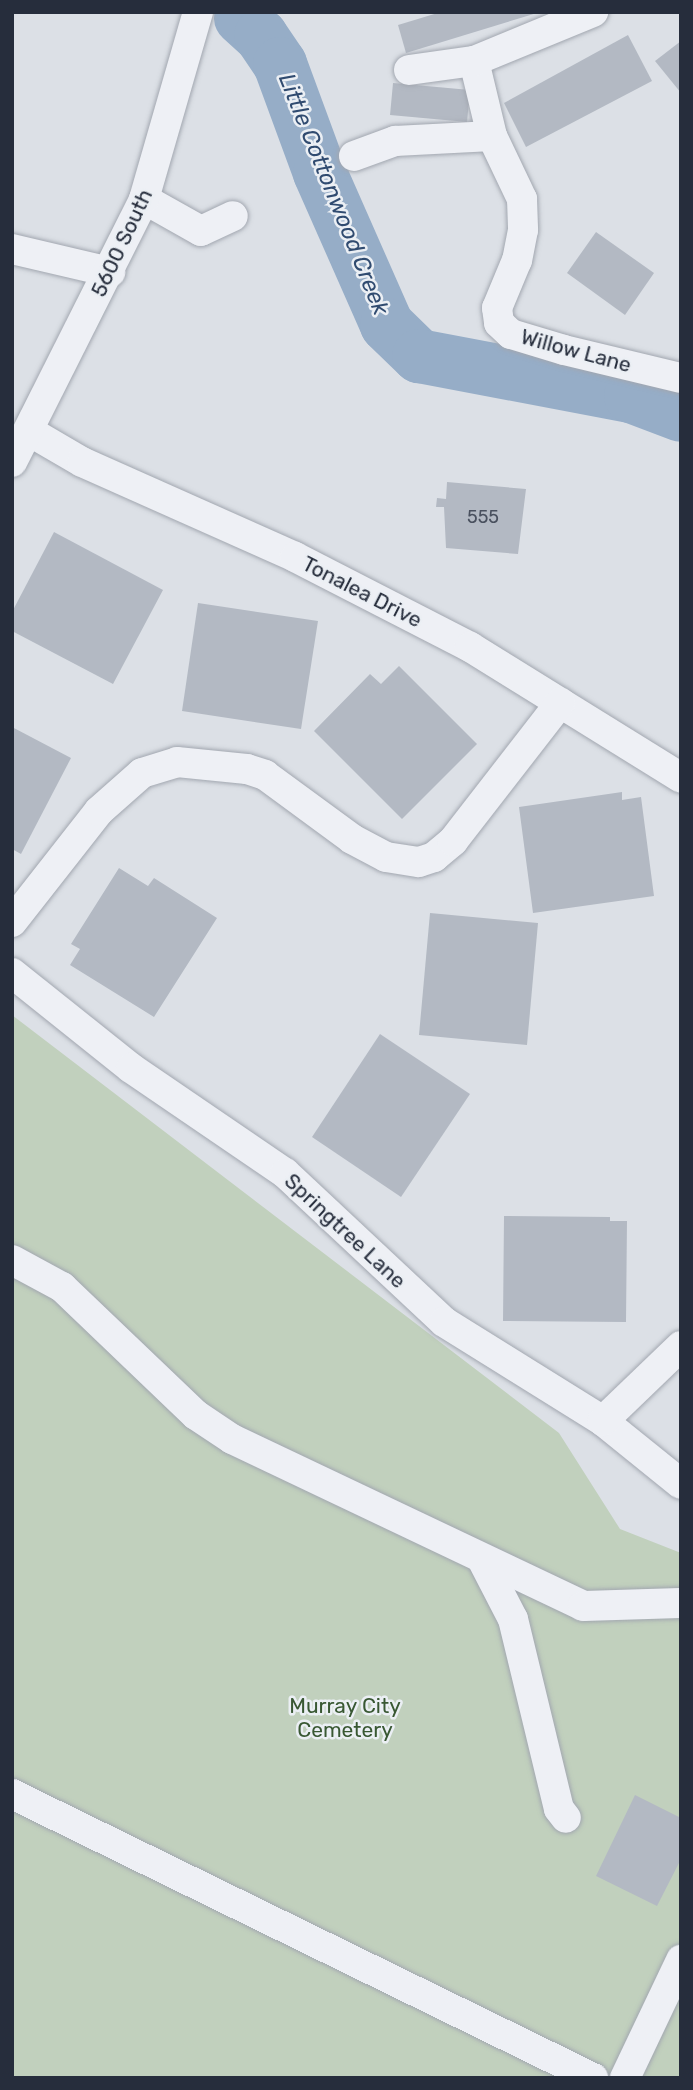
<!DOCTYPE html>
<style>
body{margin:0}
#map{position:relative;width:693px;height:2090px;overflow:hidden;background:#dce0e6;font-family:Rubik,sans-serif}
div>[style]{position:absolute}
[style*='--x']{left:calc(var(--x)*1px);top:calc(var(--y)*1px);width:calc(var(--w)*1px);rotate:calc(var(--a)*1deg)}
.green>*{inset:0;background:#c1d0bd}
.river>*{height:54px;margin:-27px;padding:0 27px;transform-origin:27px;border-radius:27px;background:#96adc7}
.building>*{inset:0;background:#b3b9c3}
.roads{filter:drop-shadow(0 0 2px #a2a7b0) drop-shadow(0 0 2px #a2a7b0)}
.minor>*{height:30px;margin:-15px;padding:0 15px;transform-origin:15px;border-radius:15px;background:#eef0f5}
span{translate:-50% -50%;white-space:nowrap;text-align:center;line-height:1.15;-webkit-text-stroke:5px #ebeff4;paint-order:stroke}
.number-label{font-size:18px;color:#49505e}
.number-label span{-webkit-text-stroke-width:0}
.street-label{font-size:21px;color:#262d3c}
.park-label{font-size:21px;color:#395833}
.water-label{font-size:23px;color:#304b70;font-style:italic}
.frame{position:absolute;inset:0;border:14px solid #262d3c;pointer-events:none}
</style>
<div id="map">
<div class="green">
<i style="clip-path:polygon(12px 1015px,559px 1433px,620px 1529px,681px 1553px,681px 2078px,12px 2078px)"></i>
</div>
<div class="river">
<i style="--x:241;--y:18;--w:27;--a:42"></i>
<i style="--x:261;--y:36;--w:34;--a:56"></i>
<i style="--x:280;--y:64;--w:116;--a:69.8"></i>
<i style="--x:320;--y:173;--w:166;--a:66.2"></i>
<i style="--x:387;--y:325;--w:45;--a:44.1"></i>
<i style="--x:419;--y:356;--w:216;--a:10.7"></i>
<i style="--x:631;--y:396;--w:53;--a:20.8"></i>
</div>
<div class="building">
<i style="clip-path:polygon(441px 12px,537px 12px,537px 13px,406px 53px,398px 25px)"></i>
<i style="clip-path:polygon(628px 35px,652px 81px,526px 147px,504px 103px)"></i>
<i style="clip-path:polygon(681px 41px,681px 93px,655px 61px)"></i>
<i style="clip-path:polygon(393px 83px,470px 90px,467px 122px,390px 115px)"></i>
<i style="clip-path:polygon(596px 232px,654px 273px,625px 315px,567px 273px)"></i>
<i style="clip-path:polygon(447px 482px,526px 489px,518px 554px,446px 548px,444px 507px,436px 507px,437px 498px,446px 499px)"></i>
<i style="clip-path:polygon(54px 532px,163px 590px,113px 684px,12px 631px,12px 612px)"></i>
<i style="clip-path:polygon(198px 603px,318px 621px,301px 729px,182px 711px)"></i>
<i style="clip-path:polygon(399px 666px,477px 744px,402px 819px,314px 731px,370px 674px,381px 684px)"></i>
<i style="clip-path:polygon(12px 727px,71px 758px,21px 854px,12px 849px)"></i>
<i style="clip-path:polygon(622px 792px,622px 800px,641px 797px,654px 896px,533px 913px,519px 807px)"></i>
<i style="clip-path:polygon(119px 868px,148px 886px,154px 878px,217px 918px,154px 1017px,70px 965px,80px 949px,71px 944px)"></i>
<i style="clip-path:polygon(430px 913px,538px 923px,527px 1045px,419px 1035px)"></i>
<i style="clip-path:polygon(380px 1034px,470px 1094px,401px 1197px,312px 1137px)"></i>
<i style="clip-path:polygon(504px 1216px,610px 1217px,610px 1221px,627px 1221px,626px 1322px,503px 1321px)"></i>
<i style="clip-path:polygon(635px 1795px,681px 1818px,681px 1859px,657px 1906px,596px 1876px)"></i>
</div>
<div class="roads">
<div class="minor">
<i style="--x:474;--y:61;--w:77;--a:76.5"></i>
<i style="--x:492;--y:136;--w:70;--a:64.5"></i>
<i style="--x:522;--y:199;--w:31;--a:88"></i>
<i style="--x:523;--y:230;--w:31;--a:101"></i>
<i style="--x:517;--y:260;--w:52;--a:112.6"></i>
<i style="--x:497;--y:308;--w:15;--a:82"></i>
<i style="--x:499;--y:323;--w:16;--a:43"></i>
<i style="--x:511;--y:334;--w:55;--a:16.8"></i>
<i style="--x:564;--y:350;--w:120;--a:13.5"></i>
<i style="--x:409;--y:70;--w:66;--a:-7.9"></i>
<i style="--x:474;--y:61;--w:129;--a:-22.4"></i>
<i style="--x:354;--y:156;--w:44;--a:-20.1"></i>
<i style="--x:395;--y:141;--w:97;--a:-3"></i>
<i style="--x:144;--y:199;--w:65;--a:29.3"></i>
<i style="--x:201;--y:231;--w:35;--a:-25"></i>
<i style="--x:12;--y:249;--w:101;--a:13.2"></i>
<i style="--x:29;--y:431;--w:61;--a:30.3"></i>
<i style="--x:82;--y:462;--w:233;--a:24"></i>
<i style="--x:295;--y:557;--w:197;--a:27.2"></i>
<i style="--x:470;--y:647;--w:248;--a:31.8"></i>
<i style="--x:12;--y:462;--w:294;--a:-63.3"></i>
<i style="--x:144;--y:199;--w:195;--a:-73.9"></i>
<i style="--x:12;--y:922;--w:141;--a:-51.9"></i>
<i style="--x:99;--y:811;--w:57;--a:-41.5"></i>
<i style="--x:142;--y:773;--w:37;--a:-17"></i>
<i style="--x:177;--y:762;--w:70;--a:5.7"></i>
<i style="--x:247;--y:769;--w:19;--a:18"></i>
<i style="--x:265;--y:775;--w:108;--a:36.3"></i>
<i style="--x:352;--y:839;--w:38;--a:28"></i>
<i style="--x:386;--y:857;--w:33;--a:9"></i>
<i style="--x:419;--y:862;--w:16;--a:-18"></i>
<i style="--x:434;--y:857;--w:25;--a:-40"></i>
<i style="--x:453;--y:841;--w:175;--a:-52.2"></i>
<i style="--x:12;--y:973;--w:152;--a:38.6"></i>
<i style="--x:131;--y:1068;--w:186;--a:34.3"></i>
<i style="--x:285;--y:1173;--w:218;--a:43.1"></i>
<i style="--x:444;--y:1322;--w:187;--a:31.9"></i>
<i style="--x:603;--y:1421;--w:100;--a:38.9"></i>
<i style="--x:12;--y:1260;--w:57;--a:28.4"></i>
<i style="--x:62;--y:1287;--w:185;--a:43.7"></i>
<i style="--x:196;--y:1415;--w:43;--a:33.7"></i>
<i style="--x:232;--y:1439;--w:389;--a:25.4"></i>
<i style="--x:583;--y:1606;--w:98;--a:-1.8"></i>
<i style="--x:603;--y:1421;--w:108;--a:-43.9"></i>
<i style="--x:483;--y:1561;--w:65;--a:62.7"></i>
<i style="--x:513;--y:1619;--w:195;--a:76.4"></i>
<i style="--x:559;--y:1809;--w:11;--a:52"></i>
<i style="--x:12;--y:1794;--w:647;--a:26.05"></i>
<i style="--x:625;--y:2078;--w:131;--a:-64.6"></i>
</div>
</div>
<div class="number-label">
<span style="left:483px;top:517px">555</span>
</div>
<div class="street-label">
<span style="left:122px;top:243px;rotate:-65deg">5600 South</span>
<span style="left:576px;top:351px;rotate:15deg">Willow Lane</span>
<span style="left:362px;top:592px;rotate:27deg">Tonalea Drive</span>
<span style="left:345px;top:1231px;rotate:43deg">Springtree Lane</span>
</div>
<div class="park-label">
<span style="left:345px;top:1718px">Murray City<br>Cemetery</span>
</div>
<div class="water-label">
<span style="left:334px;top:194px;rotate:68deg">Little Cottonwood Creek</span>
</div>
<div class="frame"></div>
</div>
